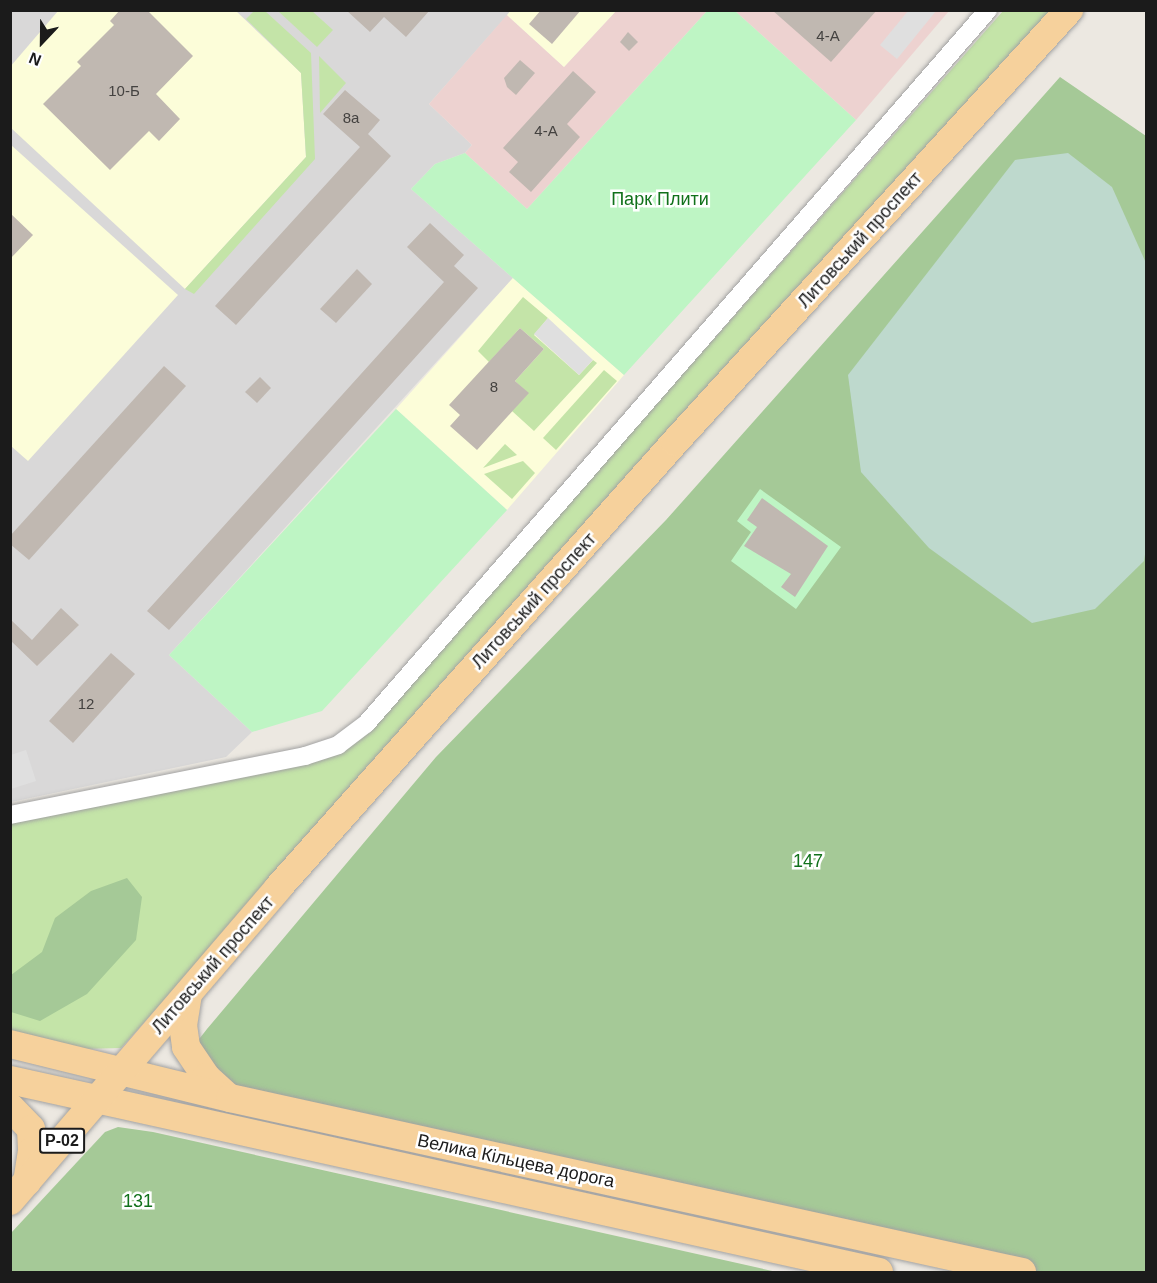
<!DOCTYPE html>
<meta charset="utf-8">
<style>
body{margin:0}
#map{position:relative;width:1157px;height:1283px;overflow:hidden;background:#ece8e1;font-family:Helvetica,sans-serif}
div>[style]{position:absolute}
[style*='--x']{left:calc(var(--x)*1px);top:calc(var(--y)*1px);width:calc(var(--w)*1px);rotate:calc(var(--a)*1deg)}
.residential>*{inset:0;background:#d9d8d8}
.commercial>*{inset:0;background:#edd2d0}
.education>*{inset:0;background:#fcfdd9}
.grass>*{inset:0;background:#c4e4a8}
.forest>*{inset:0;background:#a5c997}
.wetland>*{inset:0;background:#bed9cd}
.park>*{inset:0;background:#bef5c4}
.parking>*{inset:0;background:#dfdfdf}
.building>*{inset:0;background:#c0b8b1}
.roads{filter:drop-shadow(0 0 2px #a2a2a2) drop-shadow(0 0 2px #a2a2a2)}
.street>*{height:18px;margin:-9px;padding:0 9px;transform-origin:9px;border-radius:9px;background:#fff}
.primary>*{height:28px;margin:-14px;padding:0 14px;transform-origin:14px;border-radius:14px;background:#f6d19c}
span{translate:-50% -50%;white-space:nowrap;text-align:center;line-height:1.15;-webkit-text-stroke:5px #fff;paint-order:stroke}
.number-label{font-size:15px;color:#444240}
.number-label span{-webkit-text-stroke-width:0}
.shield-label span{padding:2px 4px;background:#fff;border:2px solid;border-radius:4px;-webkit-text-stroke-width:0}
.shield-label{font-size:16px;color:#1b1b1b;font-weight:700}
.park-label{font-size:18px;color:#11711b}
.street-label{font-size:18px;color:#1b1b1b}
.frame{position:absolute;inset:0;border:12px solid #1b1b1b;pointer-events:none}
.north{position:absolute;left:12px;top:12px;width:60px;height:60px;-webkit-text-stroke:4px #fff;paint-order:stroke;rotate:202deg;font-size:16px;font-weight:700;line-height:24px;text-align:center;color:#1b1b1b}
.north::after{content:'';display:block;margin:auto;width:21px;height:27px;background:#1b1b1b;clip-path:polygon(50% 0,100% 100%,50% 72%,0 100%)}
</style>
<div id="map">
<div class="residential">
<i style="clip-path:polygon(10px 11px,511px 11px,429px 104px,472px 145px,465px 153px,435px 164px,411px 189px,513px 278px,169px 655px,252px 732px,226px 757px,11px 802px)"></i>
</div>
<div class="commercial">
<i style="clip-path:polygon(616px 11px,707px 11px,527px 209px,465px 153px,472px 145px,429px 104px,507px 15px,564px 67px)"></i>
<i style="clip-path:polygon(735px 11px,949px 11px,856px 120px)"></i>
</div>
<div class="education">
<i style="clip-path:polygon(511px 10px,616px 11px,564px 67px,507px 15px)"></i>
<i style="clip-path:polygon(58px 11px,236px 11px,301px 73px,306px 157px,185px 289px,11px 128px,10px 67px)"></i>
<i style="clip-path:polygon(11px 145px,178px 295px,28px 461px,11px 446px)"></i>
<i style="clip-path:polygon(513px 278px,624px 375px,507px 510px,396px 409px)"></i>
</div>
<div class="grass">
<i style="clip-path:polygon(254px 11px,265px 11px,311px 53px,315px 159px,194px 294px,185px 289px,306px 157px,301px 73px,246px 19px)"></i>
<i style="clip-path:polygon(278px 11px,312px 11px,333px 30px,317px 47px)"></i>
<i style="clip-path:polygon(1003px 11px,1056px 11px,121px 1048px,82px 1049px,11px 1033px,10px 820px,307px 762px,369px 730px)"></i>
<i style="clip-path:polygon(319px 56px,346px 83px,320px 113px)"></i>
<i style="clip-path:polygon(523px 297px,548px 318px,534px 335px,579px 375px,593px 360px,597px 363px,534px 431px,512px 411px,528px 393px,515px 381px,544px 349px,520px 328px,489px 362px,478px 351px)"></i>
<i style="clip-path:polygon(604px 370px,617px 381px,556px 450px,543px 438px)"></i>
<i style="clip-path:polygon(505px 444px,517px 455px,483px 468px)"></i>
<i style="clip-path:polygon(523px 461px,535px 473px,512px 499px,484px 474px)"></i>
</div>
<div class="forest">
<i style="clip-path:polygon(1060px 77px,1146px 136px,1146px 1272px,1022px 1272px,230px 1098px,196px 1043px,207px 1029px,436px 757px,666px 520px)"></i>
<i style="clip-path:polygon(127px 878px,142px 897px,136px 940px,87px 994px,40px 1021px,11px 1012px,11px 975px,42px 952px,55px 918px,91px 891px)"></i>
<i style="clip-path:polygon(118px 1127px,153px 1132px,777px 1272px,11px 1272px,11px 1233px,105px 1132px)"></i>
</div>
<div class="wetland">
<i style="clip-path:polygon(1068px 153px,1112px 187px,1146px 263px,1146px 548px,1144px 561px,1095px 609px,1032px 623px,929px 548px,861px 472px,848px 375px,1015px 160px)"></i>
</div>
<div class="park">
<i style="clip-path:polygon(707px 11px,735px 11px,856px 120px,624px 375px,411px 189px,435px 164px,465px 153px,527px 209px)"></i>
<i style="clip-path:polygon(396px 409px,507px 510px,322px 711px,252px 732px,169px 655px)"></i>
<i style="clip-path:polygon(760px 489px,841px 547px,796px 609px,731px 561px,751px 532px,737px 521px)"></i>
</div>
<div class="parking">
<i style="clip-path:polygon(908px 11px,936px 11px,897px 59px,880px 45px)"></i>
<i style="clip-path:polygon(548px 318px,593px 360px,579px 375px,534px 334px)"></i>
<i style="clip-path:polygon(26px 750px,36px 781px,11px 789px,11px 755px)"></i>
</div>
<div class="building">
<i style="clip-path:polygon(120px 10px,147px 10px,193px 56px,156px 94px,180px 119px,159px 141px,149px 131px,110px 170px,43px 104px,81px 66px,77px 62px,114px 25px,110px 21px)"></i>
<i style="clip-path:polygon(346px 10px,430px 10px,406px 37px,384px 17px,370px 32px)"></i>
<i style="clip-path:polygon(541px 10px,581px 10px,552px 44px,529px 24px)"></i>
<i style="clip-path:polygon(772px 10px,877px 10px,831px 62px)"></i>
<i style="clip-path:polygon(628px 32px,638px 42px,629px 51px,620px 42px)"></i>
<i style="clip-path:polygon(520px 60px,535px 73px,516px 95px,507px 87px,504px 78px)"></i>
<i style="clip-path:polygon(573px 71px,596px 92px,567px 124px,580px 137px,531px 192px,509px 172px,518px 162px,503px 148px)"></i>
<i style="clip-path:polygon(345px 90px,380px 120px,368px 134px,391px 156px,236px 325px,215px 306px,360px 147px,323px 114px)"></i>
<i style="clip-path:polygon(10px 213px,33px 235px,10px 259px)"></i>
<i style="clip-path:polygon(430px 223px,464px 255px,454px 266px,478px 288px,169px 630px,147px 611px,444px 282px,407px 247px)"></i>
<i style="clip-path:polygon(357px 269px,372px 284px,336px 323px,320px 309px)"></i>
<i style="clip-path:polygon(520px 328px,544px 349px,515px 381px,529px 393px,477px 450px,450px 426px,460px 415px,449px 405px)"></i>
<i style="clip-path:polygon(164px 366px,186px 386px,29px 560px,10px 544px,10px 536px)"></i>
<i style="clip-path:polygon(260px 377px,271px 388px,257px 403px,245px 392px)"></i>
<i style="clip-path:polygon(762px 498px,828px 546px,795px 597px,781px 587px,791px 574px,744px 546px,757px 527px,747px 520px)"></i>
<i style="clip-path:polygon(61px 608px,79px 625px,37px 666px,10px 640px,10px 619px,32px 640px)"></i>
<i style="clip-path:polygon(111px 653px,135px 674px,73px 743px,49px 721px)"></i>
</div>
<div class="roads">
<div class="street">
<i style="--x:10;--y:815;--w:301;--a:-11.3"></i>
<i style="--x:305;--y:756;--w:35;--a:-18"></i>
<i style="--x:338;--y:745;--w:35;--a:-37"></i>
<i style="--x:366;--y:724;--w:947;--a:-48.94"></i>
</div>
<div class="primary">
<i style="--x:188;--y:994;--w:31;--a:99"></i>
<i style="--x:183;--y:1025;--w:22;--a:82"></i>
<i style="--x:186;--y:1047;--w:36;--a:56"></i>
<i style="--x:206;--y:1077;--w:30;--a:42"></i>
<i style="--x:10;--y:1044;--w:227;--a:13.8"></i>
<i style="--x:230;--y:1098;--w:811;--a:12.39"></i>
<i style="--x:10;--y:1080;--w:890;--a:12.46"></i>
<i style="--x:10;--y:1107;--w:30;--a:46"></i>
<i style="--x:31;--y:1129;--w:22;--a:87"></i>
<i style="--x:32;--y:1151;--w:31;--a:99"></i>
<i style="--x:10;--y:1201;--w:412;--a:-49.4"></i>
<i style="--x:278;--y:888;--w:597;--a:-48.33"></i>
<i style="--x:675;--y:442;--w:585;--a:-47.63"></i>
</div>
</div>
<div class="number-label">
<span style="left:828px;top:36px">4-А</span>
<span style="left:124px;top:91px">10-Б</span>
<span style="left:351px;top:118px">8а</span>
<span style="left:546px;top:131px">4-А</span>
<span style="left:494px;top:387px">8</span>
<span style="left:86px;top:704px">12</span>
</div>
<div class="shield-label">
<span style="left:62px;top:1141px">Р-02</span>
</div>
<div class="park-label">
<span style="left:660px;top:199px">Парк Плити</span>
<span style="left:808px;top:861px">147</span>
<span style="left:138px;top:1201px">131</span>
</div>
<div class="street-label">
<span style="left:860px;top:240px;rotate:-48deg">Литовський проспект</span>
<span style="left:534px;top:601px;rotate:-48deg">Литовський проспект</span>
<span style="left:213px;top:965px;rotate:-49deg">Литовський проспект</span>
<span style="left:516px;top:1161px;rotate:12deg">Велика Кільцева дорога</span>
</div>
<div class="frame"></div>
<div class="north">N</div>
</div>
